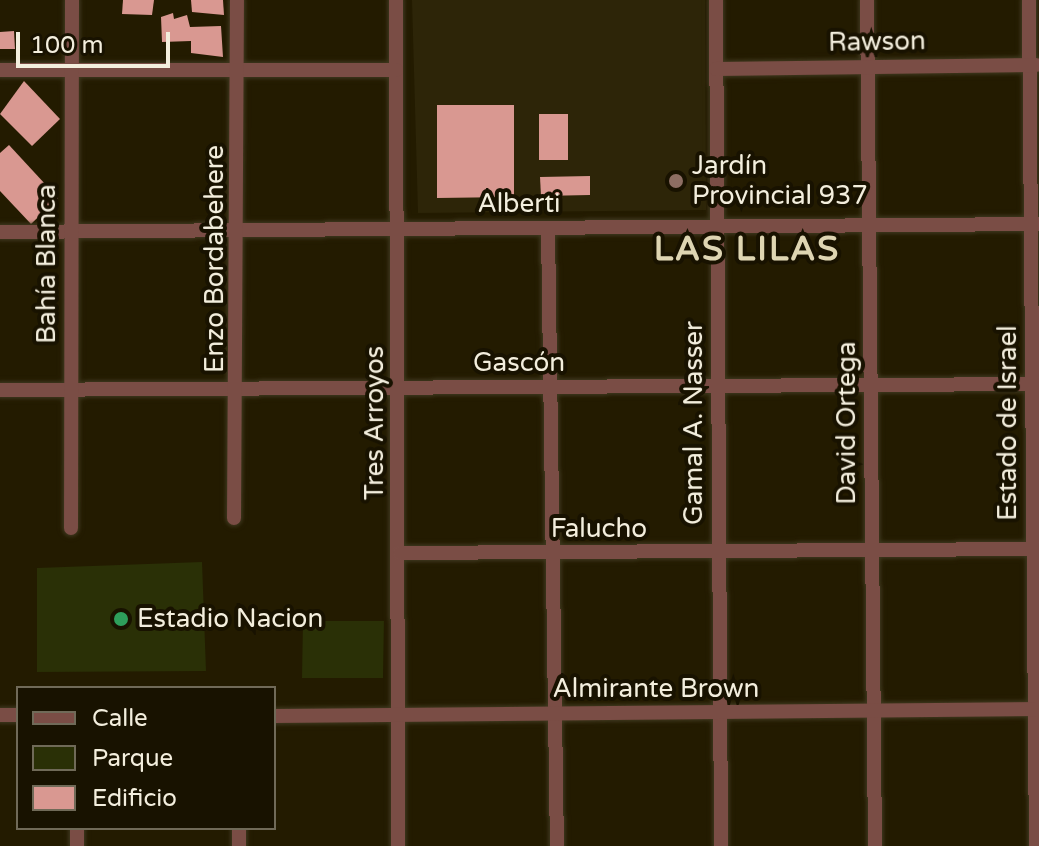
<!DOCTYPE html>
<meta charset="utf-8">
<style>
body{margin:0}
#map{position:relative;width:1039px;height:846px;overflow:hidden;background:#231b00;font-family:"Varela Round",sans-serif}
div>[style]{position:absolute}
[style*='--x']{left:calc(var(--x)*1px);top:calc(var(--y)*1px);width:calc(var(--w)*1px);rotate:calc(var(--a)*1deg)}
.built>*{inset:0;background:#2d2508}
.green>*{inset:0;background:#2a3006}
.building>*{inset:0;background:#d99891}
.roads{filter:drop-shadow(0 0 2px #40391f) drop-shadow(0 0 2px #40391f)}
.minor>*{height:14px;margin:-7px;padding:0 7px;transform-origin:7px;border-radius:7px;background:#7a4d45}
.dots>*{width:22px;height:22px;translate:-50% -50%;box-sizing:border-box;border:4px solid #181200;border-radius:50%}
span{translate:-50% -50%;white-space:nowrap;text-align:center;line-height:1.15;-webkit-text-stroke:8px #181200;paint-order:stroke}
.street-label{font-size:26px;color:#f3eedd}
.poi-label{font-size:26px;color:#f3eedd}
.left{translate:0 -50%;text-align:left}
.district-label{font-size:34px;color:#ded5b2;font-weight:700;letter-spacing:2px}
.legend{position:absolute;left:16px;top:686px;width:260px;height:144px;box-sizing:border-box;background:#181200;border:2px solid #706a58;margin:0;padding:10px 14px;list-style:none;font-size:24px;color:#f3eedd}
.legend li{display:flex;align-items:center;gap:16px;height:40px}
.legend b{width:40px;border:2px solid #706a58}
.scale{position:absolute;left:16px;top:32px;width:154px;height:36px;box-sizing:border-box;border:4px solid #f3eedd;border-top:0;padding-left:10px;font-size:24px;line-height:28px;white-space:nowrap;color:#f3eedd;-webkit-text-stroke:6px #181200;paint-order:stroke}
</style>
<div id="map">
<div class="built">
<i style="clip-path:polygon(412px 0,705px 0,706px 210px,418px 213px)"></i>
</div>
<div class="green">
<i style="clip-path:polygon(202px 562px,206px 671px,37px 672px,37px 568px)"></i>
<i style="clip-path:polygon(303px 621px,384px 621px,383px 678px,302px 678px)"></i>
</div>
<div class="building">
<i style="clip-path:polygon(123px 0,154px 0,152px 15px,122px 14px)"></i>
<i style="clip-path:polygon(191px 0,223px 0,224px 15px,192px 12px)"></i>
<i style="clip-path:polygon(173px 13px,174px 19px,187px 15px,190px 27px,221px 26px,223px 57px,191px 53px,191px 41px,162px 42px,161px 17px)"></i>
<i style="clip-path:polygon(14px 31px,15px 49px,0 49px,0 32px)"></i>
<i style="clip-path:polygon(24px 81px,60px 119px,32px 146px,0 114px)"></i>
<i style="clip-path:polygon(437px 105px,514px 105px,514px 197px,437px 198px)"></i>
<i style="clip-path:polygon(539px 114px,568px 114px,568px 160px,539px 160px)"></i>
<i style="clip-path:polygon(9px 145px,58px 198px,31px 224px,0 191px,0 153px)"></i>
<i style="clip-path:polygon(590px 176px,590px 195px,541px 196px,540px 177px)"></i>
</div>
<div class="roads">
<div class="minor">
<i style="--x:396;--y:0;--w:846;--a:89.86"></i>
<i style="--x:716;--y:0;--w:846;--a:89.66"></i>
<i style="--x:867;--y:0;--w:846;--a:89.46"></i>
<i style="--x:1029;--y:0;--w:846;--a:89.53"></i>
<i style="--x:716;--y:69;--w:320;--a:-0.7"></i>
<i style="--x:0;--y:70;--w:396;--a:0"></i>
<i style="--x:548;--y:228;--w:618;--a:89.17"></i>
<i style="--x:0;--y:232;--w:1039;--a:-0.44"></i>
<i style="--x:0;--y:390;--w:1039;--a:-0.33"></i>
<i style="--x:234;--y:518;--w:518;--a:-89.67"></i>
<i style="--x:71;--y:528;--w:528;--a:-89.89"></i>
<i style="--x:400;--y:553;--w:639;--a:-0.36"></i>
<i style="--x:0;--y:715;--w:18;--a:0"></i>
<i style="--x:274;--y:716;--w:765;--a:-0.52"></i>
<i style="--x:77;--y:828;--w:18;--a:90"></i>
<i style="--x:239;--y:828;--w:18;--a:90"></i>
</div>
</div>
<div class="dots">
<i style="left:676px;top:181px;background:#8d6e63"></i>
<i style="left:121px;top:619px;background:#2e9e5b"></i>
</div>
<div class="street-label">
<span style="left:877px;top:42px;rotate:-1deg">Rawson</span>
<span style="left:519px;top:204px">Alberti</span>
<span style="left:215px;top:259px;rotate:-90deg">Enzo Bordabehere</span>
<span style="left:47px;top:264px;rotate:-90deg">Bahía Blanca</span>
<span style="left:519px;top:363px">Gascón</span>
<span style="left:375px;top:423px;rotate:-90deg">Tres Arroyos</span>
<span style="left:694px;top:423px;rotate:-90deg">Gamal A. Nasser</span>
<span style="left:847px;top:423px;rotate:-90deg">David Ortega</span>
<span style="left:1008px;top:423px;rotate:-90deg">Estado de Israel</span>
<span style="left:599px;top:529px">Falucho</span>
<span style="left:656px;top:689px">Almirante Brown</span>
</div>
<div class="poi-label">
<span class="left" style="left:692px;top:181px">Jardín<br>Provincial 937</span>
<span class="left" style="left:137px;top:619px">Estadio Nacion</span>
</div>
<div class="district-label">
<span style="left:747px;top:250px">LAS LILAS</span>
</div>
<ul class="legend">
<li><b style="height:10px;background:#7a4d45"></b>Calle</li>
<li><b style="height:22px;background:#2a3006"></b>Parque</li>
<li><b style="height:22px;background:#d99891"></b>Edificio</li>
</ul>
<div class="scale">100 m</div>
</div>
